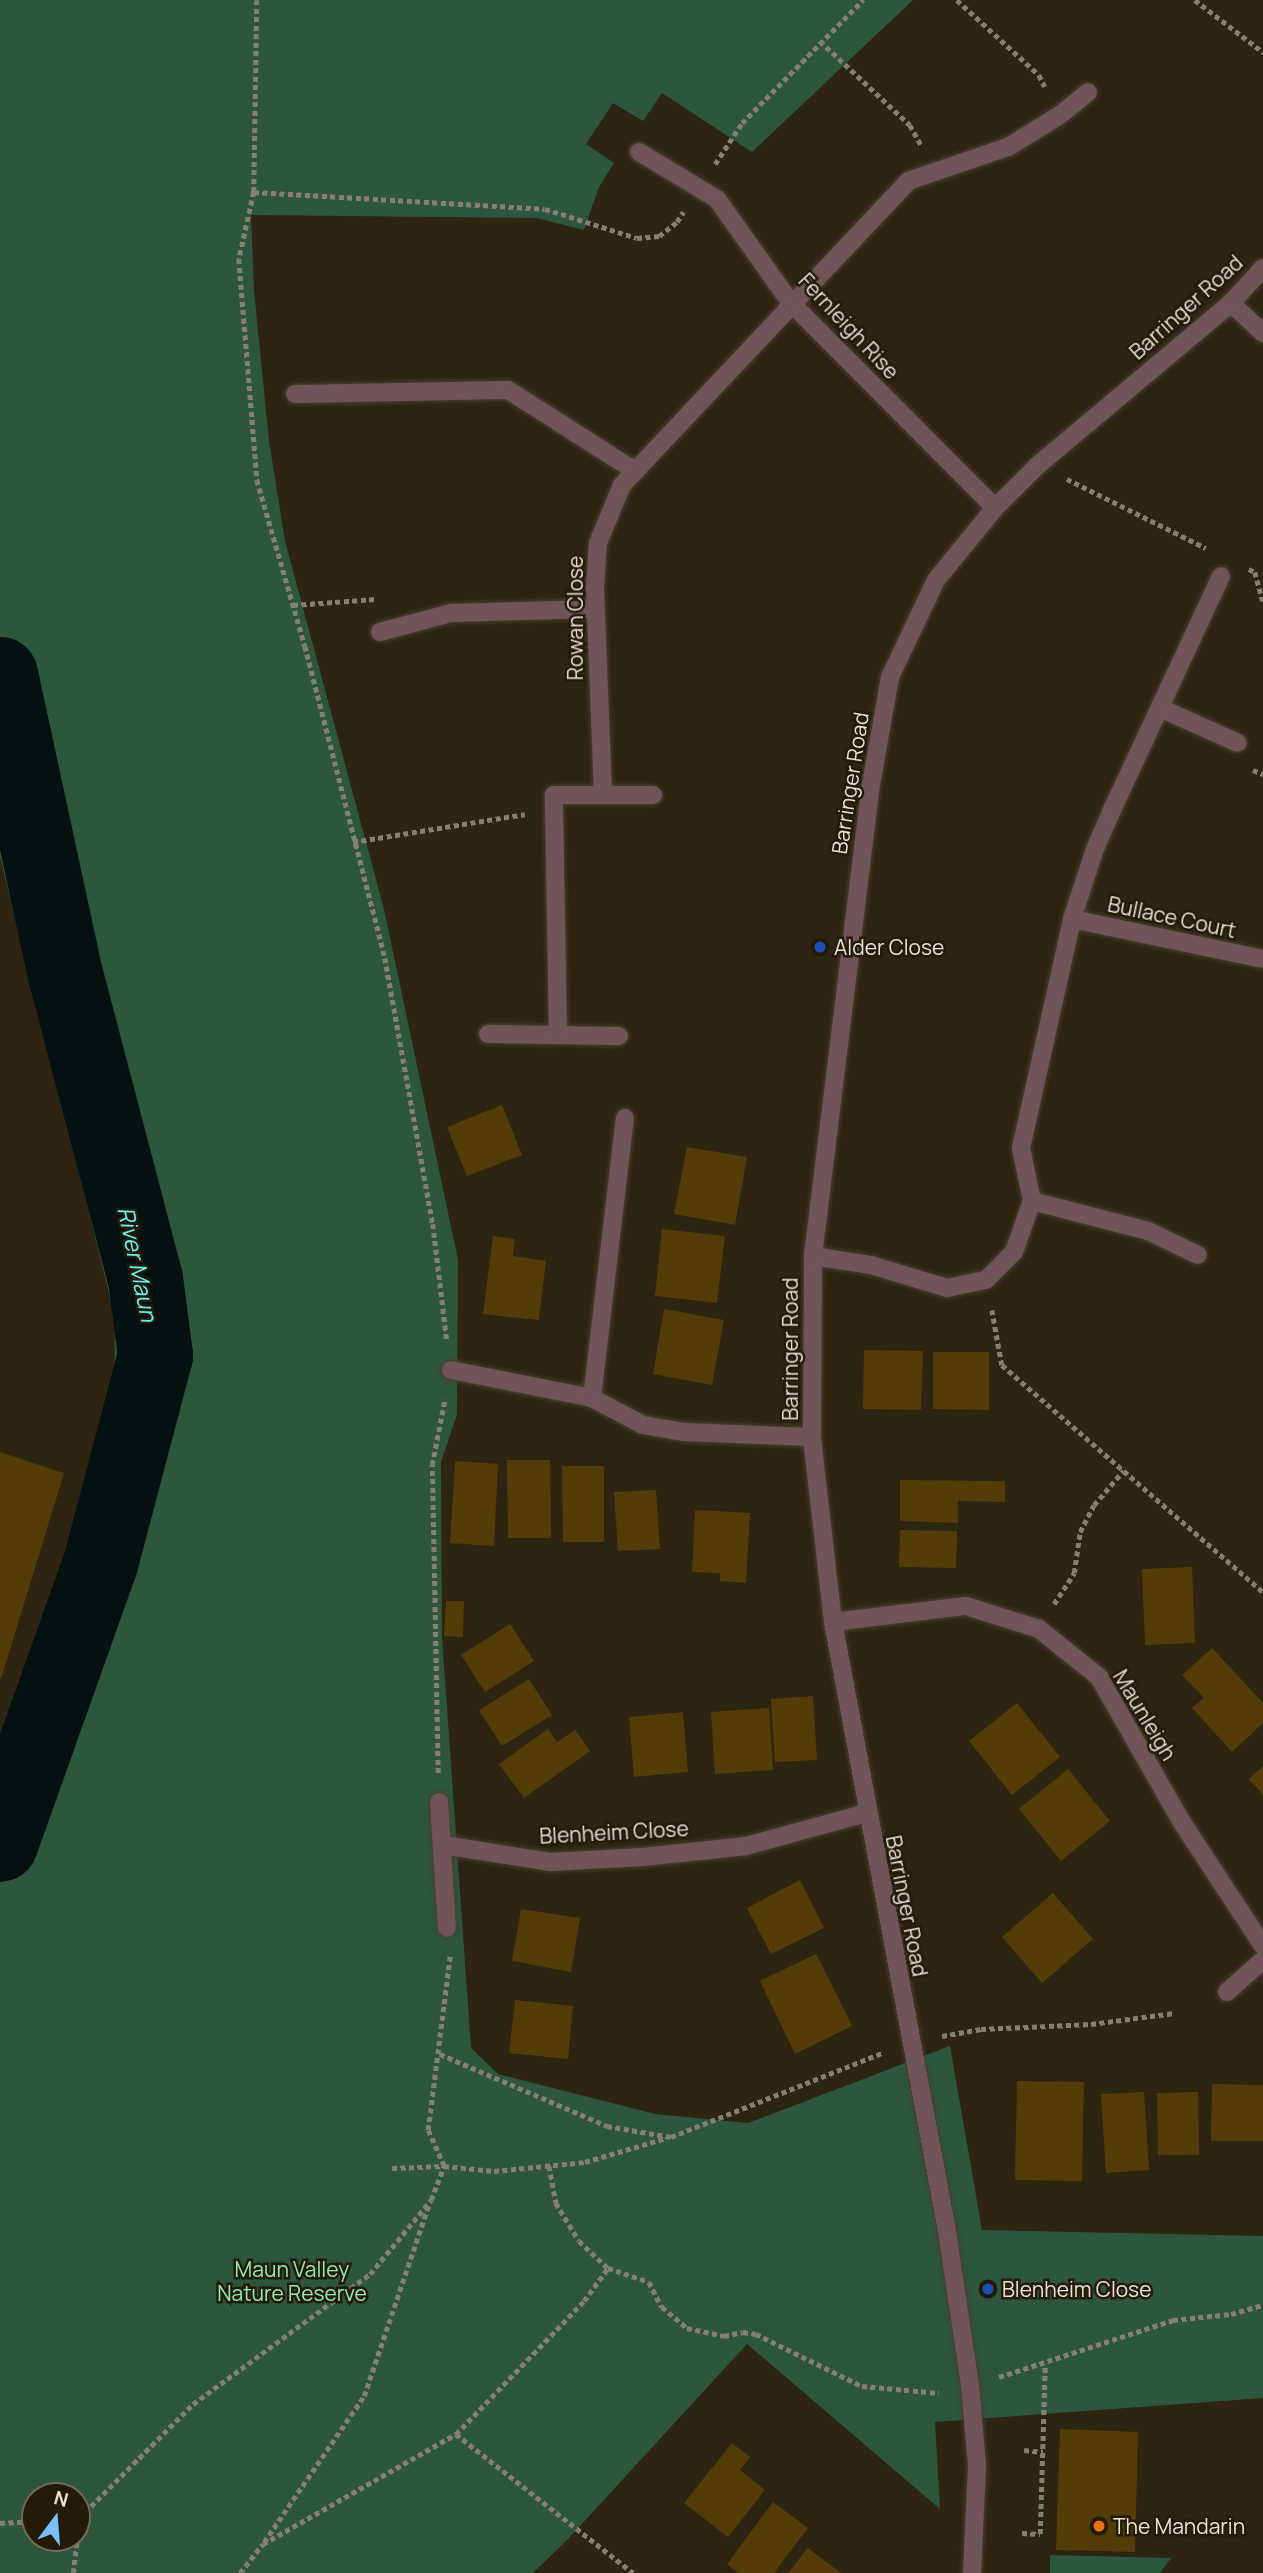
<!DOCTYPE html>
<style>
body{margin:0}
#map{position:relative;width:1263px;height:2573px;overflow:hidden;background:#2e2412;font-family:Manrope,sans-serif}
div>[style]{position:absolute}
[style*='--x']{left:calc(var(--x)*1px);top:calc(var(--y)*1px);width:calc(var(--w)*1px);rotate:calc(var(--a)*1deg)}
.green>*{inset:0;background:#2c573d}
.river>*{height:75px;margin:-37.5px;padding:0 37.5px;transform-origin:37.5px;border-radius:37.5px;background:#051011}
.building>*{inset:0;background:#543c09}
.path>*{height:4.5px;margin-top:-2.25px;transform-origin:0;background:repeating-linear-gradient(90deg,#877f70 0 5px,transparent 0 8.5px)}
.roads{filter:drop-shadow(0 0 2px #483f2e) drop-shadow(0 0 2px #483f2e)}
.minor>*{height:18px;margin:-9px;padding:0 9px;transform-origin:9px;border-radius:9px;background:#715459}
.dots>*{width:19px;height:19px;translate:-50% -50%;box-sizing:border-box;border:4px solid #241a08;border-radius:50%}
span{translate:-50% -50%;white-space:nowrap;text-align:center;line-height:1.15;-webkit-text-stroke:5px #241a08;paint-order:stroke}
.street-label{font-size:21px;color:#e8e2d7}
.poi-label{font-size:21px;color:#e8e2d7}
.left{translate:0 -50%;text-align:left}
.park-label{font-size:21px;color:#90ecb3}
.water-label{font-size:23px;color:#66f0f7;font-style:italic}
.north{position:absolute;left:21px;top:2482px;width:70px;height:70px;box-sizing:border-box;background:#241a08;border:2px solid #726a5b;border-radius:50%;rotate:16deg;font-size:19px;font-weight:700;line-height:28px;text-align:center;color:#e8e2d7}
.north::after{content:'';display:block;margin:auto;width:24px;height:32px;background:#7cbef9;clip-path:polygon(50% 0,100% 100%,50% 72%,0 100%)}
</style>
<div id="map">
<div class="green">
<i style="clip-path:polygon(evenodd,0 0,913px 0,752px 152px,662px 93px,643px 121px,613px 103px,586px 144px,614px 163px,599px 187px,584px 230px,537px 218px,251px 215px,254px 291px,269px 441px,285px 541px,384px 909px,458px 1260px,457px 1414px,441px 1462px,442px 1637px,471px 2048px,498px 2074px,655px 2114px,748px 2123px,950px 2046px,982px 2230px,1263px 2236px,1263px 2398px,935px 2422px,940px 2509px,747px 2344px,568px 2539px,533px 2573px,0 2573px,0 1761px,114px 1411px,115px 1317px,0 857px,0 0,35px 2496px,77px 2496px,77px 2538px,35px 2538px,35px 2496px)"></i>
<i style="clip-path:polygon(1050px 2555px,1171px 2558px,1160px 2573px,1050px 2573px)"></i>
</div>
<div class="river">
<i style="--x:0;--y:674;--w:307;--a:77.8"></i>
<i style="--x:65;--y:974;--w:314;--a:75.3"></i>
<i style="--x:145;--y:1278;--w:78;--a:82.6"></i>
<i style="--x:155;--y:1355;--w:215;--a:104.8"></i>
<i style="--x:100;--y:1563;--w:298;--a:109.6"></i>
</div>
<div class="building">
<i style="clip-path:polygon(502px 1105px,522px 1155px,467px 1176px,447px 1127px)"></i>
<i style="clip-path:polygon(687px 1147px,747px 1157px,735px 1225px,674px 1214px)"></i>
<i style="clip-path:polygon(662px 1229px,725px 1236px,717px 1303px,655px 1296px)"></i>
<i style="clip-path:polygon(493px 1236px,515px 1239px,513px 1256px,546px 1261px,539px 1320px,483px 1314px)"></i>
<i style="clip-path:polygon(664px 1309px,724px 1320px,712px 1385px,653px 1374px)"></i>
<i style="clip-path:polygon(864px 1350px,923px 1351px,921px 1410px,863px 1409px)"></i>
<i style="clip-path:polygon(933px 1352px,989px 1352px,989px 1410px,933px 1409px)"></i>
<i style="clip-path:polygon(0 1452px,64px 1473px,1px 1679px,0 1679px)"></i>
<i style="clip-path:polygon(507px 1460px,550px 1460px,551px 1538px,508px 1538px)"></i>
<i style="clip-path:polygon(455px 1461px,498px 1464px,494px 1546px,450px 1543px)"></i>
<i style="clip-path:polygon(562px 1466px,604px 1466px,604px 1542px,563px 1542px)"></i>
<i style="clip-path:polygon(900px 1480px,1005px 1481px,1005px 1502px,958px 1501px,958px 1523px,900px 1521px)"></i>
<i style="clip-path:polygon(656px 1490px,660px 1549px,618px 1551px,614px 1492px)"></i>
<i style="clip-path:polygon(695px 1510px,750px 1513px,746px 1583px,720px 1581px,720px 1573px,692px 1572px)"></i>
<i style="clip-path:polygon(900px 1530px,957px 1531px,956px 1568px,899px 1567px)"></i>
<i style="clip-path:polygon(1192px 1567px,1195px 1643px,1145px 1645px,1142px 1569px)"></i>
<i style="clip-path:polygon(446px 1601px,464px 1601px,463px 1637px,444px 1636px)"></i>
<i style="clip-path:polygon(510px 1624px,534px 1661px,485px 1692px,461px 1655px)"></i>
<i style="clip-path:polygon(1212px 1648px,1263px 1703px,1263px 1723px,1232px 1752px,1192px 1708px,1204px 1698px,1182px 1675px)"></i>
<i style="clip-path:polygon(529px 1679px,552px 1715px,502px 1746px,479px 1710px)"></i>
<i style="clip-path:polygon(813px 1696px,817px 1760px,775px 1762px,771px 1699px)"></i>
<i style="clip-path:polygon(1017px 1703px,1060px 1757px,1012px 1795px,969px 1741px)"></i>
<i style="clip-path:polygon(769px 1708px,773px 1770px,715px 1774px,711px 1712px)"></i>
<i style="clip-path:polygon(683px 1712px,688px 1772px,634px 1777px,629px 1717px)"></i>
<i style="clip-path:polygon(548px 1729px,557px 1742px,575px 1730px,590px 1751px,524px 1798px,499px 1764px)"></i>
<i style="clip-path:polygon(1263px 1766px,1263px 1795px,1249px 1779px)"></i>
<i style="clip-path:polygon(1068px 1769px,1110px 1821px,1061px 1861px,1019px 1809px)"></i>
<i style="clip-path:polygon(800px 1880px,824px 1928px,771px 1954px,747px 1908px)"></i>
<i style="clip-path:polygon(1053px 1893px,1093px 1939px,1042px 1983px,1002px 1937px)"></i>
<i style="clip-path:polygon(521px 1909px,580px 1918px,571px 1972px,512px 1961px)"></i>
<i style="clip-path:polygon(816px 1954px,852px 2026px,795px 2054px,760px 1981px)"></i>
<i style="clip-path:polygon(515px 2000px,573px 2006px,568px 2059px,509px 2053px)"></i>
<i style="clip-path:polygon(1017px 2081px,1084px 2082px,1082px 2181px,1015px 2180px)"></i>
<i style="clip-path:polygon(1212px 2084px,1263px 2085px,1263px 2141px,1211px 2141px)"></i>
<i style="clip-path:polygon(1144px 2092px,1149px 2170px,1106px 2173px,1101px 2094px)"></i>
<i style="clip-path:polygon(1198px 2092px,1199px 2155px,1158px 2155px,1157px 2093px)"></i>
<i style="clip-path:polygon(1060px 2429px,1138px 2432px,1135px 2552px,1056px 2550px)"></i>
<i style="clip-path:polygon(732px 2443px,750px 2457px,740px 2470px,765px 2490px,728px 2537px,684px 2503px)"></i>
<i style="clip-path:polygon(773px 2502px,808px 2528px,774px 2573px,739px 2573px,727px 2564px)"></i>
<i style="clip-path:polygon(808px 2548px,841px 2573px,788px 2573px)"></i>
</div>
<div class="path">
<i style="--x:257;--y:0;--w:192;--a:90.9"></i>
<i style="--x:254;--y:192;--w:69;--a:102.6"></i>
<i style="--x:239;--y:259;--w:222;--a:85.3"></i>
<i style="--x:257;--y:480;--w:173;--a:73.9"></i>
<i style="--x:305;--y:646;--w:322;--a:75.6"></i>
<i style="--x:385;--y:958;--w:270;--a:79.8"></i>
<i style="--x:433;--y:1224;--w:118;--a:83.2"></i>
<i style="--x:957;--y:0;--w:111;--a:42.4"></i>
<i style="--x:1039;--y:75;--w:13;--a:63"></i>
<i style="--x:1195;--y:0;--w:86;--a:37.4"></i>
<i style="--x:820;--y:41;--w:123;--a:43"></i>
<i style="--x:910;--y:125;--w:23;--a:61"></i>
<i style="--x:715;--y:164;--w:49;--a:-56.6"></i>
<i style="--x:742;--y:123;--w:173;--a:-45.5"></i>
<i style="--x:254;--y:192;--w:291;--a:3.3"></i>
<i style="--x:545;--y:209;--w:96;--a:17.5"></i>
<i style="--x:637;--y:238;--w:22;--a:-5"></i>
<i style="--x:659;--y:236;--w:23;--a:-38"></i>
<i style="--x:677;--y:222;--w:12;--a:-59"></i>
<i style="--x:1067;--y:479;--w:155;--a:26.4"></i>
<i style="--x:1249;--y:569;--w:7;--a:27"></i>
<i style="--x:1255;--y:572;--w:30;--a:75"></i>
<i style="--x:293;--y:605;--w:83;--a:-4.1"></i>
<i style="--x:1253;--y:770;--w:11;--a:22"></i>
<i style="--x:353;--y:842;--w:174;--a:-9.2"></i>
<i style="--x:992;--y:1310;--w:56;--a:79.7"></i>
<i style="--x:1002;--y:1365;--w:346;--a:41"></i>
<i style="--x:1054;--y:1604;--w:37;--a:-57"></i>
<i style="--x:1074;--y:1573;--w:41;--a:-81.7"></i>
<i style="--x:1080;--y:1532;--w:30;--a:-63"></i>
<i style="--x:1094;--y:1505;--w:45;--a:-49.5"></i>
<i style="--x:438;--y:1773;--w:308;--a:-91.1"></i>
<i style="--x:432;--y:1465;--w:68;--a:-79"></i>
<i style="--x:942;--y:2036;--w:40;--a:-10"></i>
<i style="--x:981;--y:2029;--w:110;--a:-2.6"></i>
<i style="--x:1091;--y:2024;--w:84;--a:-7.5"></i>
<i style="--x:440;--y:2054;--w:182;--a:23.3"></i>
<i style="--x:607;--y:2126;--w:65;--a:9.8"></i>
<i style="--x:671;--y:2137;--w:227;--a:-21.7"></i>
<i style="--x:549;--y:2166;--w:38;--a:79"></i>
<i style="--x:556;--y:2203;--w:44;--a:58.8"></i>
<i style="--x:579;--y:2241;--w:40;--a:43"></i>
<i style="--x:608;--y:2268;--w:43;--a:18.9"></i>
<i style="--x:649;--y:2282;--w:28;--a:63"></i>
<i style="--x:662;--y:2307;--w:33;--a:40"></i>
<i style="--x:687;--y:2328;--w:38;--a:12"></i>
<i style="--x:724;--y:2336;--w:19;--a:-12"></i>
<i style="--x:743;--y:2332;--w:13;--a:9"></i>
<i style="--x:756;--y:2334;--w:118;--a:26.1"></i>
<i style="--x:862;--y:2386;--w:77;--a:5.2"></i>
<i style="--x:392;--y:2168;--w:52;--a:-2.2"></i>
<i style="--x:444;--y:2166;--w:50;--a:5.7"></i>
<i style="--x:494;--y:2171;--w:91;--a:-5.6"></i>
<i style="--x:585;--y:2162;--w:84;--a:-16.5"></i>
<i style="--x:999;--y:2377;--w:183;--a:-18.1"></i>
<i style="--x:1173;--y:2320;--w:58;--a:-5.9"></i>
<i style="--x:1231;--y:2314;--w:33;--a:-16"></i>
<i style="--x:456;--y:2434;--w:225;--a:38.1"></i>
<i style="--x:1024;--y:2450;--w:19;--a:6"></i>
<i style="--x:0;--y:2523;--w:35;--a:-3"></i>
<i style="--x:1022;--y:2533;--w:18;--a:3"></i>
<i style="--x:1040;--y:2534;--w:170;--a:-88.3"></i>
<i style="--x:77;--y:2534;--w:16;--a:-83"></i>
<i style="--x:79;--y:2518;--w:161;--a:-45"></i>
<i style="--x:193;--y:2404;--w:220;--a:-36.3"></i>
<i style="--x:370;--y:2274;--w:96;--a:-50.5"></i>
<i style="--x:431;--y:2200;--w:36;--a:-69"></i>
<i style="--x:444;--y:2166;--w:39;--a:-114"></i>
<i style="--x:428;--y:2130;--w:175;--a:-82.8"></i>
<i style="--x:264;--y:2542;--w:177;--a:-55.6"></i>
<i style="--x:364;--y:2396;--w:203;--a:-71.3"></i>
<i style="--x:73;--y:2573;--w:35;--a:-83"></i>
<i style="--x:240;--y:2573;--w:37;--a:-52"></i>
<i style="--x:263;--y:2544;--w:222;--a:-29.7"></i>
<i style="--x:456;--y:2434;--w:185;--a:-46.1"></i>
<i style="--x:584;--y:2301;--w:41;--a:-54"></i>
</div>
<div class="roads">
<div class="minor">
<i style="--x:639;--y:152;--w:91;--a:31.1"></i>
<i style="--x:717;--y:199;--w:128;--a:54.6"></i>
<i style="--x:791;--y:303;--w:289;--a:45.1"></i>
<i style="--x:1231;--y:303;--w:44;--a:43.2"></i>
<i style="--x:295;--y:394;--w:213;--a:-1.1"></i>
<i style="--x:508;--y:390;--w:151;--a:32.5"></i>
<i style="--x:380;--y:632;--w:73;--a:-15"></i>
<i style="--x:451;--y:613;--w:143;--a:-1.6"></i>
<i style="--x:1160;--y:708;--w:85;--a:24.2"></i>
<i style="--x:603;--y:795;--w:207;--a:-92.2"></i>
<i style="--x:595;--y:588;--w:45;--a:-86.2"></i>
<i style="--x:598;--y:543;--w:63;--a:-67.5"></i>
<i style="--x:622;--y:485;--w:417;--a:-46.7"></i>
<i style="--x:908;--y:181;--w:106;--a:-18.8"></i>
<i style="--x:1008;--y:147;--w:61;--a:-31.6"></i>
<i style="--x:1060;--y:115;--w:36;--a:-39"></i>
<i style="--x:1072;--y:919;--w:195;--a:11.8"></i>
<i style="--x:488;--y:1034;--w:131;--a:0.9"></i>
<i style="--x:558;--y:1035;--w:240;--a:-91"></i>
<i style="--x:554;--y:795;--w:99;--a:0"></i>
<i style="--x:1032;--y:1201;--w:120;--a:14.5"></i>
<i style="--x:1148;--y:1231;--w:55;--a:25.6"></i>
<i style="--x:813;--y:1256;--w:59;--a:8.8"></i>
<i style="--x:871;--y:1265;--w:79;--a:16.8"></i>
<i style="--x:947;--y:1288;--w:40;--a:-12"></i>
<i style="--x:986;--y:1280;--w:40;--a:-45"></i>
<i style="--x:1014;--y:1252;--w:54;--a:-70.6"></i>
<i style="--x:1032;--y:1201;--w:54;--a:-101.7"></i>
<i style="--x:1021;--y:1148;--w:235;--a:-77.4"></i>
<i style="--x:1072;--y:919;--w:74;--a:-71.8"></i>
<i style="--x:1095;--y:849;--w:43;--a:-66.4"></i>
<i style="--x:1112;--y:810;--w:258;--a:-65"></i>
<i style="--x:451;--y:1370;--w:144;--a:11.2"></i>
<i style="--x:592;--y:1398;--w:58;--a:27.9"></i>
<i style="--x:643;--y:1425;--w:42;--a:9.7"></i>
<i style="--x:684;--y:1432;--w:128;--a:2.2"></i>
<i style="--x:592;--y:1398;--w:282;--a:-83.3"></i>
<i style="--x:833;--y:1622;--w:134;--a:-6.9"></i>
<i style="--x:966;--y:1606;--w:77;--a:17.5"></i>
<i style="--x:1039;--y:1629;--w:77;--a:38.7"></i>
<i style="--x:1099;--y:1677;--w:166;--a:60.3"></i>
<i style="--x:1181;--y:1821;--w:149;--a:56.7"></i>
<i style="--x:439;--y:1802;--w:126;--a:86.4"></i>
<i style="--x:443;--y:1845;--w:108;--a:9"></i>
<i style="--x:550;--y:1862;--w:93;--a:-3.1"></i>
<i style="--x:643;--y:1857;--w:104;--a:-6.1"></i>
<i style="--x:746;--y:1846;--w:125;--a:-15.3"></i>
<i style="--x:1227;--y:1992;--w:48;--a:-41.6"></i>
<i style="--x:972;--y:2573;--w:108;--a:-87.3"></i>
<i style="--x:977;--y:2465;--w:80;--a:-95"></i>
<i style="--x:970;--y:2385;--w:162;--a:-98.5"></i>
<i style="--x:946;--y:2225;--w:613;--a:-100.61"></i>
<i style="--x:833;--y:1622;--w:186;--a:-96.5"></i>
<i style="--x:812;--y:1437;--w:181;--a:-89.7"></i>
<i style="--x:813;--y:1256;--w:475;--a:-83"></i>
<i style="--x:871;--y:785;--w:110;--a:-80"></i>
<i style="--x:890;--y:677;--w:107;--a:-64.6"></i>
<i style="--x:936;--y:580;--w:93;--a:-50.7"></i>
<i style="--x:995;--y:508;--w:61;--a:-45"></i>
<i style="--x:1038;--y:465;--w:252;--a:-40"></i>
<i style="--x:1231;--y:303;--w:47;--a:-47.6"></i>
</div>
</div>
<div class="dots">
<i style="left:820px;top:947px;background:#1a4fb4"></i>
<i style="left:988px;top:2289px;background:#1a4fb4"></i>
<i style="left:1099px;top:2526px;background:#e8710a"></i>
</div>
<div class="street-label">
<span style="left:1186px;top:307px;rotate:-42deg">Barringer Road</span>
<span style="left:849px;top:326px;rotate:47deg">Fernleigh Rise</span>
<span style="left:575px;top:618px;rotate:-90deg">Rowan Close</span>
<span style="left:850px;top:783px;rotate:-81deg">Barringer Road</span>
<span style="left:1172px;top:917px;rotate:12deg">Bullace Court</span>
<span style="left:790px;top:1349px;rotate:-90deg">Barringer Road</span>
<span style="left:1145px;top:1715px;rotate:59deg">Maunleigh</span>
<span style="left:614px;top:1832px;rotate:-3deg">Blenheim Close</span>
<span style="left:907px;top:1906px;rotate:79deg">Barringer Road</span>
</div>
<div class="poi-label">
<span class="left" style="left:834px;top:947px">Alder Close</span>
<span class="left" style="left:1002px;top:2289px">Blenheim Close</span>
<span class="left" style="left:1113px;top:2526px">The Mandarin</span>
</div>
<div class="park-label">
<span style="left:292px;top:2281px">Maun Valley<br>Nature Reserve</span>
</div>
<div class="water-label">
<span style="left:138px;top:1264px;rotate:78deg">River Maun</span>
</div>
<div class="north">N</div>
</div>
